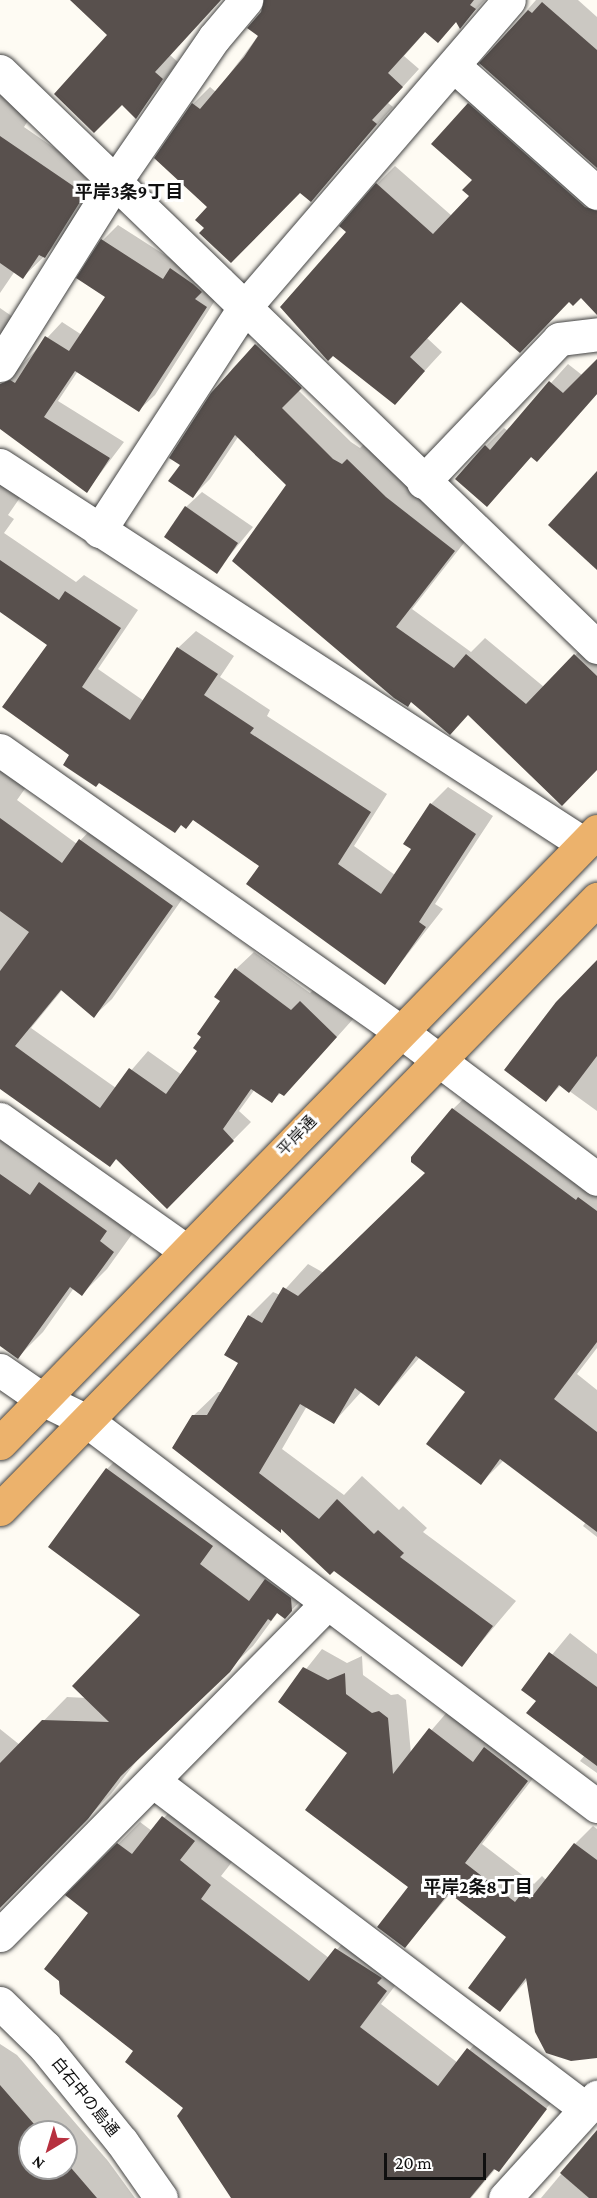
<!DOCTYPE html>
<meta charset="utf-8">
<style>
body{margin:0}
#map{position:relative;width:597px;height:2198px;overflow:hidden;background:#fefbf3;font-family:"Crimson Pro","Noto Sans JP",serif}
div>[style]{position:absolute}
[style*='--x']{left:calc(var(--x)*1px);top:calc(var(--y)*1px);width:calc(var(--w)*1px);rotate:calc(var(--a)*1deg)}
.shadow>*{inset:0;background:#0003}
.building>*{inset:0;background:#58504d}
.roads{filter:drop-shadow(0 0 2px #434343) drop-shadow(0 0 2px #434343)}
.minor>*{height:33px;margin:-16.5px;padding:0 16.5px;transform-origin:16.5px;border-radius:16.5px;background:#fff}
.tertiary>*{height:33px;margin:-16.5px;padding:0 16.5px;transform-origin:16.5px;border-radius:16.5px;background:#fff}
.trunk>*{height:33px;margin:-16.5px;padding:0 16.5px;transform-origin:16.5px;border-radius:16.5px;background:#ecb26c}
span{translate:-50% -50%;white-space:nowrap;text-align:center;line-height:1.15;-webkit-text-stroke:6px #fff;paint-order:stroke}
.street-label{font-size:16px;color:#101010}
.neighbourhood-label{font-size:18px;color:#101010;font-weight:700}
.north{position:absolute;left:18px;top:2120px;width:60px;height:60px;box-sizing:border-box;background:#fff;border:2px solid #9f9f9f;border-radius:50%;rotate:218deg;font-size:16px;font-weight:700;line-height:24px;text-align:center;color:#101010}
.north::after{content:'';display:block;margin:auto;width:21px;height:27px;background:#b7303f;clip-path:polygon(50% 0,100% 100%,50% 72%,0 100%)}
.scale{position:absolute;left:384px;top:2153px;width:102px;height:27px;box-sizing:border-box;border:3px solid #101010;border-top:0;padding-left:8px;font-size:18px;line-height:21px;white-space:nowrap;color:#101010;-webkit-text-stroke:4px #fff;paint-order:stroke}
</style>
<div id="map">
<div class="shadow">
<i style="clip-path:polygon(73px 0,215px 0,170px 55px,178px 62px,136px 117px,109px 35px)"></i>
<i style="clip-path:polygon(285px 0,485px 0,460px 26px,457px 21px,438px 41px,426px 31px,404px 56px,419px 69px,388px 103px,393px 107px,310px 200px,300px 191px,206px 228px,209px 207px,156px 158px,193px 104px,210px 87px,216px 92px)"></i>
<i style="clip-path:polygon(536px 0,578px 0,597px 17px,597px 166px,481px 63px)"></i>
<i style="clip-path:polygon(0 84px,36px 108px,24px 127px,99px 179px,60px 241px,23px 277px,15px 271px,0 293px)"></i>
<i style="clip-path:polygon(487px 86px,597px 184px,597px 309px,581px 297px,569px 301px,461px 300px,427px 338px,442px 352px,395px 403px,348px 232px,377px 184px,395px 166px,452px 216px,471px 195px,474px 179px,469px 104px)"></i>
<i style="clip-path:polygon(118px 225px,221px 291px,155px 395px,139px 410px,78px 371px,58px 401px,124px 442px,87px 491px,0 428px,0 388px,62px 322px,82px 335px,107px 296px,79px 278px,103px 240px)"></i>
<i style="clip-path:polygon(0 308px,13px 317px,0 339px)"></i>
<i style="clip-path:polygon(273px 328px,318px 370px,298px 390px,351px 442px,360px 448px,365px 443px,471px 534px,412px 609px,471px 652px,485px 638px,544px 687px,592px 638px,597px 643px,597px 769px,469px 713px,450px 733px,288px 484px,238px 437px,210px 479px,193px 496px,182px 465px,171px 458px,233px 368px)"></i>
<i style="clip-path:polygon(597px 361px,597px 394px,555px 442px,537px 460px,532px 456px,487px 505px,486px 446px,504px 428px,508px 431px,568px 364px,582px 375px)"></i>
<i style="clip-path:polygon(0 473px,26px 489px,8px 515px,14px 519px,4px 533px,76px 582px,84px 575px,138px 610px,98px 669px,144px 701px,178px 648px,196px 631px,234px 656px,220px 677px,270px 710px,267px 716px,387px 794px,354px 846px,395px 875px,413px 849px,431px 804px,448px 787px,493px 816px,435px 904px,443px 909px,385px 983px,261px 866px,194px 819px,71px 755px,49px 645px,0 610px)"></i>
<i style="clip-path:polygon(202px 492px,253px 527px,216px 572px,186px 507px)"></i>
<i style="clip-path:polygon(4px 766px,29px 783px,17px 800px,77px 844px,98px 822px,190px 888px,112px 999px,94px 1016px,63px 989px,31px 1028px,116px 1088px,148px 1051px,182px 1075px,199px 1051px,236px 969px,254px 952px,310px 993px,319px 985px,354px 1018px,301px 1077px,271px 1101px,255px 1089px,239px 1111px,251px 1122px,167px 1207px,117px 1158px,110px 1165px,0 1088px,0 770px)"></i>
<i style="clip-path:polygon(597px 962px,597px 1111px,561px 1085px,546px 1100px)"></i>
<i style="clip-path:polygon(478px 1085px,597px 1170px,597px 1348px,577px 1374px,597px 1390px,597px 1537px,583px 1526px,586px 1522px,504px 1460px,481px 1483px,467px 1392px,420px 1357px,379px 1404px,362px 1391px,334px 1422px,307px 1406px,282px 1449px,344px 1495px,362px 1476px,399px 1510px,403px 1506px,427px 1528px,423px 1532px,516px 1601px,462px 1665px,174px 1448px,193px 1416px,218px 1392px,223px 1392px,240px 1362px,249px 1316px,273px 1292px,280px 1295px,308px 1264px,324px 1273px,427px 1172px,453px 1109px)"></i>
<i style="clip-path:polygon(0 1131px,138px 1226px,107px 1269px,82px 1294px,74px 1288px,43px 1332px,18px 1357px,0 1344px)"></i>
<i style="clip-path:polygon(130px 1446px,315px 1586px,285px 1617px,278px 1612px,253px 1646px,142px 1754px,111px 1794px,0 1906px,0 1729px,20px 1745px,67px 1697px,87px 1698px,142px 1615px,107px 1469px)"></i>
<i style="clip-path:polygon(570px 1633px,597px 1654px,597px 1773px,580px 1761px,585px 1755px,538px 1701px,523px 1690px)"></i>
<i style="clip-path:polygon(322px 1649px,347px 1663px,362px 1656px,363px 1675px,391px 1695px,398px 1694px,406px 1700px,411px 1754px,448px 1711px,545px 1763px,482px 1844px,534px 1884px,542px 1876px,546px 1880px,575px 1844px,593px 1826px,597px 1829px,597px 2056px,528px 1979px,500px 2010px,508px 1937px,451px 1893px,405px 1946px,410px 1886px,350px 1752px,280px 1702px)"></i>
<i style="clip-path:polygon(185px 1795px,201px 1838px,232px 1862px,221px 1876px,329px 1958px,358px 1927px,408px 1969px,381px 2004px,458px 2063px,490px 2027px,566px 2085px,471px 2198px,232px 2198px,185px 2108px,135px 2051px,90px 1913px,68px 1895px,140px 1822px,152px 1831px)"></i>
<i style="clip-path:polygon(evenodd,0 2044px,17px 2055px,108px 2161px,135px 2198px,0 2198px,0 2044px,30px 2132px,66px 2132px,66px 2168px,30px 2168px,30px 2132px)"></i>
<i style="clip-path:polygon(597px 2134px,597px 2198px,541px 2198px,589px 2141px)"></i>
</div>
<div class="building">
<i style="clip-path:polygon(70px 0,221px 0,155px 72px,163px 79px,136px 119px,122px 105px,94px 133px,54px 94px,107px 35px)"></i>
<i style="clip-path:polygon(264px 0,474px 0,470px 5px,476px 9px,460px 29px,456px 22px,438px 43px,425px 32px,388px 73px,403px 87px,372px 120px,377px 124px,311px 202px,300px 193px,231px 263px,199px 233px,204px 228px,195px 220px,207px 207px,154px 158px,192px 103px,200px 109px,244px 57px,258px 36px,247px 28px,261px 12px)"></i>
<i style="clip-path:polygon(542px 2px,597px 50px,597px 168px,479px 63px,528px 10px,532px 13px)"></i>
<i style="clip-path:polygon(468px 103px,585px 207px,597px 211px,597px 315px,581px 298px,573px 306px,569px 302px,520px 353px,461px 302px,410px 357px,425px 371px,395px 405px,333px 356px,328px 361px,280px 307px,346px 232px,339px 226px,376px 183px,433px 234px,469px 196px,462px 190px,472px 180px,431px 144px)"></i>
<i style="clip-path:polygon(0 136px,85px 194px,45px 258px,39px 255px,23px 279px,0 263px)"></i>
<i style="clip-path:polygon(101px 239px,163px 279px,170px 268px,193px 284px,202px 292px,195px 299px,207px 307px,139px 412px,75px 371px,44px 417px,110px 458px,87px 493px,0 429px,0 384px,10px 380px,15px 383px,45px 336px,69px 351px,105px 297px,76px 278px)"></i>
<i style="clip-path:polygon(255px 344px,302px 388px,282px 408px,333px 459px,342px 464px,347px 459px,386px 497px,455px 551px,396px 627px,454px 668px,466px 654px,526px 704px,574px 654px,597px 676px,597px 770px,562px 806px,468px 715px,450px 735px,411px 702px,408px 707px,394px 698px,232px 561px,286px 485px,235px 435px,193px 498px,168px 481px,180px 465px,169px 458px,211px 393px)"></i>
<i style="clip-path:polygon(597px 359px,597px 394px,537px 462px,531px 457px,487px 507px,455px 479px,485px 445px,490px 450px,549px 381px,563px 393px)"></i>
<i style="clip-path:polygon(597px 471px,597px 570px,548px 525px)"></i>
<i style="clip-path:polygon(185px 506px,238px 543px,217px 574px,164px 537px)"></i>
<i style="clip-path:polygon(0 560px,59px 600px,65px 591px,121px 628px,82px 687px,130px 720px,177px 647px,218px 674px,204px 695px,254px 728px,250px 733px,371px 812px,338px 864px,381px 894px,411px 849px,403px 844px,430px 803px,476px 834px,419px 922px,426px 927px,385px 985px,246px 884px,259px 866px,193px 820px,186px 829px,181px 825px,175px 833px,99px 783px,96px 787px,63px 765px,69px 755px,2px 707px,47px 645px,0 612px)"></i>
<i style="clip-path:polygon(0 818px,62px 863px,79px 839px,173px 906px,94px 1018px,61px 990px,15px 1046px,100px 1108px,129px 1068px,166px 1094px,197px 1051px,193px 1048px,201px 1037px,197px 1034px,220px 1001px,214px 997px,235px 968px,291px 1010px,300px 1001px,337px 1037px,284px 1096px,279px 1093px,272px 1103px,251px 1089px,223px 1129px,234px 1141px,167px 1209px,116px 1159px,110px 1167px,0 1089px,0 971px,29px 932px,0 911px)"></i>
<i style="clip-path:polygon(597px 960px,597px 1056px,569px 1093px,559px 1085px,546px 1102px,504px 1070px,556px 1002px)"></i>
<i style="clip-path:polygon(452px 1108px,576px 1200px,578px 1197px,597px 1211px,597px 1342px,554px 1399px,597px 1432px,597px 1532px,500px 1459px,481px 1485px,426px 1444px,465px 1392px,416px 1356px,379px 1406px,355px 1388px,334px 1424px,300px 1404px,259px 1473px,319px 1519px,337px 1499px,374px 1534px,378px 1530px,404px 1553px,400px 1557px,493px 1626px,462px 1667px,334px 1571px,330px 1575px,281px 1529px,281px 1533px,172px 1448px,192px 1415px,207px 1415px,238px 1363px,224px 1355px,248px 1315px,262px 1323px,283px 1287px,298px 1296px,425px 1173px,411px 1162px,411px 1157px)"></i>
<i style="clip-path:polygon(0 1174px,30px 1195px,39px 1182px,107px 1231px,100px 1241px,114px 1252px,82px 1296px,70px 1287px,18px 1359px,0 1346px)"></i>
<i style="clip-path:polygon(106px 1468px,213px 1546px,200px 1564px,249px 1601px,265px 1579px,291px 1598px,292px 1611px,285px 1619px,277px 1613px,271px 1621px,268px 1619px,230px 1672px,121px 1776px,88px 1819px,0 1908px,0 1763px,42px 1720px,109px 1722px,72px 1686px,140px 1615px,48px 1547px)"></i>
<i style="clip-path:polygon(549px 1652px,597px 1687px,597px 1766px,526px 1713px,536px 1701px,521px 1690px)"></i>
<i style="clip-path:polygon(303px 1667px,328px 1680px,345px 1673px,346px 1694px,372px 1713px,379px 1711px,388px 1718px,393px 1774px,429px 1728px,473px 1762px,484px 1747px,528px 1781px,465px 1863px,515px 1902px,522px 1893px,530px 1899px,574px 1843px,597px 1860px,597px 2058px,571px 2061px,546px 2053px,535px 2032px,526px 1978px,500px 2012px,468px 1988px,506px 1937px,449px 1893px,405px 1948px,377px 1927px,408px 1887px,305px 1810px,347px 1753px,278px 1702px)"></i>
<i style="clip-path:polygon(162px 1816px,195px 1841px,180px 1860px,211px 1885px,201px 1899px,309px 1981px,335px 1948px,382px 1978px,377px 1983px,387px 1991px,360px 2027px,438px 2086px,467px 2048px,547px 2109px,499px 2172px,494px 2169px,470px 2198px,231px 2198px,177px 2116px,183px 2108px,125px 2062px,133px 2051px,60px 1994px,59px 1981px,44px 1969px,88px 1913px,65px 1895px,117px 1843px,132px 1854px)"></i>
<i style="clip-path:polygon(0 2085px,41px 2132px,30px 2132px,30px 2168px,66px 2168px,66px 2162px,97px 2198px,0 2198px)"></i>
<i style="clip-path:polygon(597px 2130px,597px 2198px,589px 2198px,560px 2173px)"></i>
</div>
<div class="roads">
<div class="minor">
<i style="--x:454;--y:66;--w:191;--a:41.6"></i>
<i style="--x:0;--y:71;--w:830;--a:43.97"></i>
<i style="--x:0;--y:365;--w:216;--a:-57.9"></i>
<i style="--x:115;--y:182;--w:175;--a:-55.5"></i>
<i style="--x:214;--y:38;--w:50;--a:-49.9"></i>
<i style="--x:0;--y:465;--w:696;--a:32.98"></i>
<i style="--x:423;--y:482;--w:197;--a:-46.4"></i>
<i style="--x:559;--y:339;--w:38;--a:-7"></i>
<i style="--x:99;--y:531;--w:266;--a:-57"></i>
<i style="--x:244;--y:308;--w:406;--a:-49.3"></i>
<i style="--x:0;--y:1119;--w:227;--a:35.3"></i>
<i style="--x:0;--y:1370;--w:51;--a:34.6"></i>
<i style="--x:42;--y:1399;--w:50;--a:26.1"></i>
<i style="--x:87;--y:1421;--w:639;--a:37.05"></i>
<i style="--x:153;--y:1781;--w:543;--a:37.14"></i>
<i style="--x:0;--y:1935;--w:466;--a:-45.4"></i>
<i style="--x:505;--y:2198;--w:137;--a:-47.7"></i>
</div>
<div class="tertiary">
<i style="--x:0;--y:750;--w:489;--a:35.1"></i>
<i style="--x:400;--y:1031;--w:246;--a:36.9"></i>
<i style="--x:0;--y:2003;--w:63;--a:44.4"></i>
<i style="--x:45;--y:2047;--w:122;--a:51"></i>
<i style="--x:122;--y:2142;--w:68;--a:55.1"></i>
</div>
<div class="trunk">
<i style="--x:0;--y:1443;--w:855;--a:-45.71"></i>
<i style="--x:0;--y:1509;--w:854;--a:-45.62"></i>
</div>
</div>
<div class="street-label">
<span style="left:297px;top:1136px;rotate:-46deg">平岸通</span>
<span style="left:85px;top:2097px;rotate:51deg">白石中の島通</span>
</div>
<div class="neighbourhood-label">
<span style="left:129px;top:192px">平岸3条9丁目</span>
<span style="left:478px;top:1887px">平岸2条8丁目</span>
</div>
<div class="north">N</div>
<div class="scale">20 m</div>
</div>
